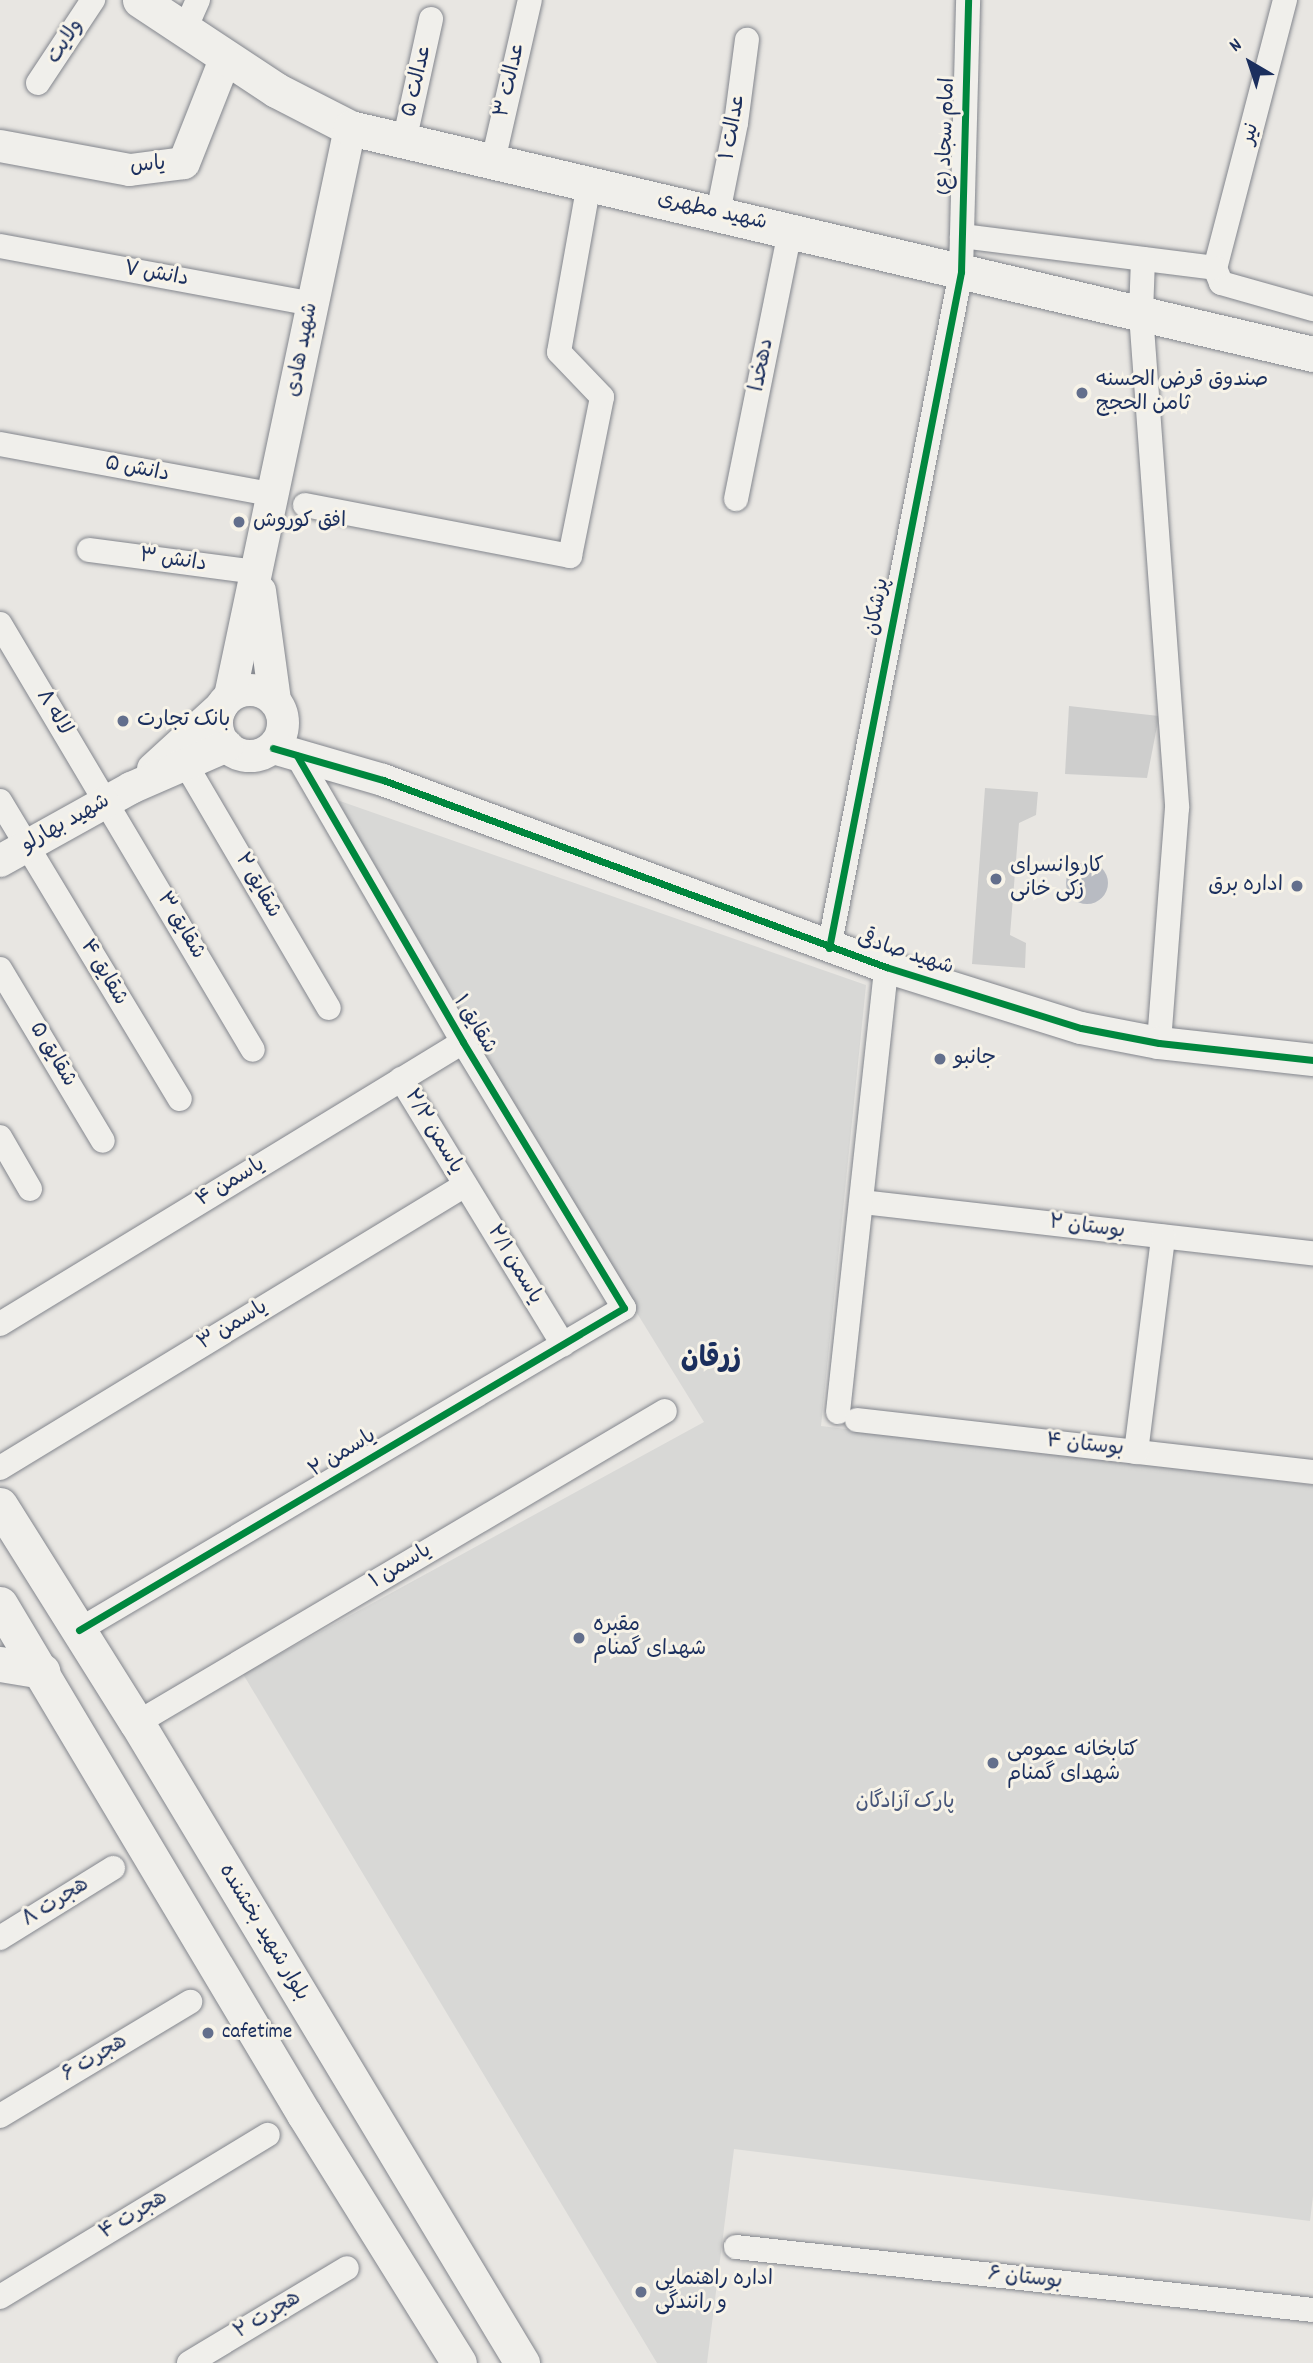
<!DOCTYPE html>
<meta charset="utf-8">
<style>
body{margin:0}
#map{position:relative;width:1313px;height:2363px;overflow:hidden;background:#e8e6e2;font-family:Dekko,"Playpen Sans Arabic",sans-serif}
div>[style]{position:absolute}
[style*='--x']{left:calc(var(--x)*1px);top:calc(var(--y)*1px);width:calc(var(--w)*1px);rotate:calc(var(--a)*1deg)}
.built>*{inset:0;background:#d8d8d6}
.water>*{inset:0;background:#b8bbc2}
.round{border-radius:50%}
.building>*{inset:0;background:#cececd}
.roads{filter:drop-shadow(0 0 2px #83868d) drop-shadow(0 0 2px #83868d)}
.minor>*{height:24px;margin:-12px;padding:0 12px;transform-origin:12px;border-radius:12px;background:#f0efeb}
.tertiary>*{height:32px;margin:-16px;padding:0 16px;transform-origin:16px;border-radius:16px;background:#f0efeb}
.tertiary>.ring{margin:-16px;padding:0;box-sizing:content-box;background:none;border:32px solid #f0efeb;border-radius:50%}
.secondary>*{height:35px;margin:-17.5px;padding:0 17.5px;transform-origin:17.5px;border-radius:17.5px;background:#f0efeb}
.cycleway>*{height:7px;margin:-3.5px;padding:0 3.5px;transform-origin:3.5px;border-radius:3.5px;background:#00873e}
.dots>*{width:19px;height:19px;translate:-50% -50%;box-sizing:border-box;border:4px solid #f7f3e8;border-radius:50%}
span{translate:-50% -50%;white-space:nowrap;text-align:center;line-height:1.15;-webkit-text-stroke:6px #f7f3e8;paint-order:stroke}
.street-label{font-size:21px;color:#1b2f5e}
.poi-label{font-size:21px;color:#1b2f5e}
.left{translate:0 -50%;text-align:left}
.right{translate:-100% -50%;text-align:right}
.park-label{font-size:21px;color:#47567a}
.district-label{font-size:28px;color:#1b2f5e;font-weight:700}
.north{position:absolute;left:1215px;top:28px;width:70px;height:70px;-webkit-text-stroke:5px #f7f3e8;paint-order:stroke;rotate:321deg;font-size:19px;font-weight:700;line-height:28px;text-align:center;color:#1b2f5e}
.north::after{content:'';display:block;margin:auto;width:24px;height:32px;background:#1b2f5e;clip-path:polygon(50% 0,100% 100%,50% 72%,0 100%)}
</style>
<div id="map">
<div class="built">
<i style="clip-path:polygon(317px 793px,866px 985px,821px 1426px,1313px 1485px,1313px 2196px,1310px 2221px,734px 2149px,707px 2363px,657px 2363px,243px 1674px,704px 1422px)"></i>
</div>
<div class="water">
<i class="round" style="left:1066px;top:862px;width:42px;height:42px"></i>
</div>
<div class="building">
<i style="clip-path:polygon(1069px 706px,1159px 716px,1147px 778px,1065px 774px)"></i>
<i style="clip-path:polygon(985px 788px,1038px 792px,1036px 815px,1019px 823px,1010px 935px,1026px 943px,1025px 968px,972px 964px)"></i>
</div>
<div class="roads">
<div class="minor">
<i style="--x:1285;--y:0;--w:277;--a:104.6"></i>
<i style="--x:1215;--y:268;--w:16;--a:68"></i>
<i style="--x:1221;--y:283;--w:96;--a:15.8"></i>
<i style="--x:185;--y:29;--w:32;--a:-66"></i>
<i style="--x:38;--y:83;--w:100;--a:-56.5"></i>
<i style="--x:404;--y:142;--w:126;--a:-77.6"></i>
<i style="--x:493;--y:161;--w:165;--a:-77.1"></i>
<i style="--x:718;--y:213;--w:92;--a:-78.7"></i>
<i style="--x:736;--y:123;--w:84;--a:-82.5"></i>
<i style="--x:962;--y:236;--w:255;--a:7.2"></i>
<i style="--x:0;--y:246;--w:318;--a:10.5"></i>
<i style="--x:1143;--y:259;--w:55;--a:92.1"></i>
<i style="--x:1141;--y:314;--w:495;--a:85.8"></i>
<i style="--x:1177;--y:808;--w:236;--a:94.4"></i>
<i style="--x:0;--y:444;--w:279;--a:10.5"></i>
<i style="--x:736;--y:499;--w:273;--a:-78.6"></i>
<i style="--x:305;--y:505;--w:270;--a:10.9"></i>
<i style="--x:570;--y:556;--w:162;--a:-78.6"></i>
<i style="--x:602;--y:397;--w:62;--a:-133.7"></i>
<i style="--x:559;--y:352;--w:171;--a:-79.9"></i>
<i style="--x:89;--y:550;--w:169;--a:7.5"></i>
<i style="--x:0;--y:624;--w:495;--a:59.3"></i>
<i style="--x:185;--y:763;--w:284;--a:59.6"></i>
<i style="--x:0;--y:801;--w:348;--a:58.9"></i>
<i style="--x:829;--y:948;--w:689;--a:-78.95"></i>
<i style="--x:961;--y:272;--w:272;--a:-88.5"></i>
<i style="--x:0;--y:969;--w:200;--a:59.1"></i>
<i style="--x:401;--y:1079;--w:311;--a:58.6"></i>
<i style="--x:0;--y:1137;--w:60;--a:60"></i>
<i style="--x:862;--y:1202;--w:454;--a:6.5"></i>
<i style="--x:0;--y:1324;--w:542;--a:-31.34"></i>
<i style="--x:838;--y:1412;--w:448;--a:-83.8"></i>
<i style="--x:857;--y:1420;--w:459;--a:6.5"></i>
<i style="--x:1136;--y:1452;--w:217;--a:-82.8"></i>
<i style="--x:0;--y:1468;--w:544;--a:-31.32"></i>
<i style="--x:79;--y:1630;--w:633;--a:-30.58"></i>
<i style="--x:624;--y:1308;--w:311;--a:-121.2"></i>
<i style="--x:463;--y:1042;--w:331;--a:-120.1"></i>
<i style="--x:137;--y:1723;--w:613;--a:-30.58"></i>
<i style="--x:0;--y:1938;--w:133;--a:-31.8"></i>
<i style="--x:0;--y:2116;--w:222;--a:-31"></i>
<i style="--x:736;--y:2247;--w:580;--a:6.23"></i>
<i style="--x:0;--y:2297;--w:313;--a:-31.2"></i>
<i style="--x:189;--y:2363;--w:184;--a:-31"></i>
</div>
<div class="tertiary">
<i style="--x:0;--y:146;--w:132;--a:10.5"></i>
<i style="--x:130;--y:170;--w:54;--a:-7.4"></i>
<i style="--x:184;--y:163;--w:114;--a:-68.4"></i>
<i style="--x:260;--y:591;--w:111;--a:82.2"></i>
<i class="ring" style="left:217px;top:690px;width:34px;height:34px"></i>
<i style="--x:230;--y:696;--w:581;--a:-78.07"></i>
<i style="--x:273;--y:748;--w:115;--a:16.2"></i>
<i style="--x:383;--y:780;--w:537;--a:20.39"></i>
<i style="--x:886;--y:967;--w:204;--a:17.4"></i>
<i style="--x:1081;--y:1028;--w:79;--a:10.9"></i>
<i style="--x:1159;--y:1043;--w:155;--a:6.3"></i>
<i style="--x:153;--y:769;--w:93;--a:-42.4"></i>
<i style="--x:0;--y:861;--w:150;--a:-29.1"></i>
<i style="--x:131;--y:788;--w:105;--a:-23.6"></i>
</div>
<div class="secondary">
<i style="--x:140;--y:0;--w:163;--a:33.5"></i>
<i style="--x:276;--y:90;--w:83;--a:27.2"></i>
<i style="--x:350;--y:128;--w:989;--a:13.21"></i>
<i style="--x:0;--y:1505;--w:257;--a:57.9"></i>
<i style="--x:137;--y:1723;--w:747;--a:58.97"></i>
<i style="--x:0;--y:1604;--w:594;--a:59.2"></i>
<i style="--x:304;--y:2114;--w:293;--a:58.1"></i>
<i style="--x:0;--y:1664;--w:43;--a:9.5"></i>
</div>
</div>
<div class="cycleway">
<i style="--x:273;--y:748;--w:115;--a:16.2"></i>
<i style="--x:383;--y:780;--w:537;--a:20.39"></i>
<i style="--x:886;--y:967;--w:204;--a:17.4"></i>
<i style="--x:1081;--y:1028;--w:79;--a:10.9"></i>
<i style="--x:1159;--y:1043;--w:155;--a:6.3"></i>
<i style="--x:829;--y:948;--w:689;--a:-78.95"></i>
<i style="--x:961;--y:272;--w:272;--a:-88.5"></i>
<i style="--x:79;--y:1630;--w:633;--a:-30.58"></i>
<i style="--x:624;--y:1308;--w:311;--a:-121.2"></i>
<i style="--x:463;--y:1042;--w:331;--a:-120.1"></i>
</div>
<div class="dots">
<i style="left:1082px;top:393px;background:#636f8c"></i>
<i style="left:239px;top:522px;background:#636f8c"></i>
<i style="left:123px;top:721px;background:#636f8c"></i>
<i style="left:996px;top:879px;background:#636f8c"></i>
<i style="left:1297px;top:886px;background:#636f8c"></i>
<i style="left:940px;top:1059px;background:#636f8c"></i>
<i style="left:579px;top:1638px;background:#636f8c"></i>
<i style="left:993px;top:1763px;background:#636f8c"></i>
<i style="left:208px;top:2033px;background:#636f8c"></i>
<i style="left:641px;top:2292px;background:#636f8c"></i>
</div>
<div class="street-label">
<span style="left:66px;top:42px;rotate:-57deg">ولایت</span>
<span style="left:511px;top:80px;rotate:-77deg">عدالت ۳</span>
<span style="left:418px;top:81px;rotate:-77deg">عدالت ۵</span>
<span style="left:734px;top:127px;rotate:-80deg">عدالت ۱</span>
<span style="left:1251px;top:134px;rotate:-75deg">نیر</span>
<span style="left:947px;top:136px;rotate:-88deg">امام سجاد (ع)</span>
<span style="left:148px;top:166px;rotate:-4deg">یاس</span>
<span style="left:712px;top:212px;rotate:13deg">شهید مطهری</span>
<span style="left:156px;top:275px;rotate:10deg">دانش ۷</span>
<span style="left:303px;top:350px;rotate:-79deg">شهید هادی</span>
<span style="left:763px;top:365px;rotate:-79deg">دهخدا</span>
<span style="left:137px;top:470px;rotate:11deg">دانش ۵</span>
<span style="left:173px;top:561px;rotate:8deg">دانش ۳</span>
<span style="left:878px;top:607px;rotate:-79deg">پزشکان</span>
<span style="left:53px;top:713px;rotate:59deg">لاله ۸</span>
<span style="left:66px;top:824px;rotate:-29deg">شهید بهارلو</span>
<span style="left:257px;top:886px;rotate:60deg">شقایق ۲</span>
<span style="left:180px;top:926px;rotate:59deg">شقایق ۳</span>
<span style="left:905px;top:954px;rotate:18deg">شهید صادقی</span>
<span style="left:103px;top:973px;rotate:59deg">شقایق ۴</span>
<span style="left:474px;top:1025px;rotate:59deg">شقایق ۱</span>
<span style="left:52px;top:1055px;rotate:59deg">شقایق ۵</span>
<span style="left:433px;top:1132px;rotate:59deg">یاسمن ۲/۲</span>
<span style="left:231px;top:1183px;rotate:-31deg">یاسمن ۴</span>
<span style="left:1087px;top:1228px;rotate:7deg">بوستان ۲</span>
<span style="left:514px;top:1265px;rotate:59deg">یاسمن ۲/۱</span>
<span style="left:233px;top:1326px;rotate:-31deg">یاسمن ۳</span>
<span style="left:1085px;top:1446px;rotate:6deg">بوستان ۴</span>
<span style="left:343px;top:1454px;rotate:-31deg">یاسمن ۲</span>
<span style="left:401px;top:1567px;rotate:-31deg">یاسمن ۱</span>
<span style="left:56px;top:1903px;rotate:-32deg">هجرت ۸</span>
<span style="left:263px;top:1933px;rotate:59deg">بلوار شهید بخشنده</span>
<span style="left:95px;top:2059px;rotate:-31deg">هجرت ۶</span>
<span style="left:134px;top:2216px;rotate:-31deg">هجرت ۴</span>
<span style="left:1025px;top:2279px;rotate:6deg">بوستان ۶</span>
<span style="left:268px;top:2316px;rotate:-31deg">هجرت ۲</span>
</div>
<div class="poi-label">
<span class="left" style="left:1096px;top:393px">صندوق قرض الحسنه<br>ثامن الحجج</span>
<span class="left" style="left:253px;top:522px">افق کوروش</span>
<span class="left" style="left:137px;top:721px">بانک تجارت</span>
<span class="left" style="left:1010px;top:879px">کاروانسرای<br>زکی خانی</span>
<span class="right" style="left:1283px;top:886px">اداره برق</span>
<span class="left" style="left:954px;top:1059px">جانبو</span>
<span class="left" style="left:593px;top:1638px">مقبره<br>شهدای گمنام</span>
<span class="left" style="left:1007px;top:1763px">کتابخانه عمومی<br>شهدای گمنام</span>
<span class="left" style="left:222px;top:2033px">cafetime</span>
<span class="left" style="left:655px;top:2292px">اداره راهنمایی<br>و رانندگی</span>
</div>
<div class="park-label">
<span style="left:905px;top:1803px">پارک آزادگان</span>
</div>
<div class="district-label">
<span style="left:711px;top:1361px">زرقان</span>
</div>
<div class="north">N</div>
</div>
